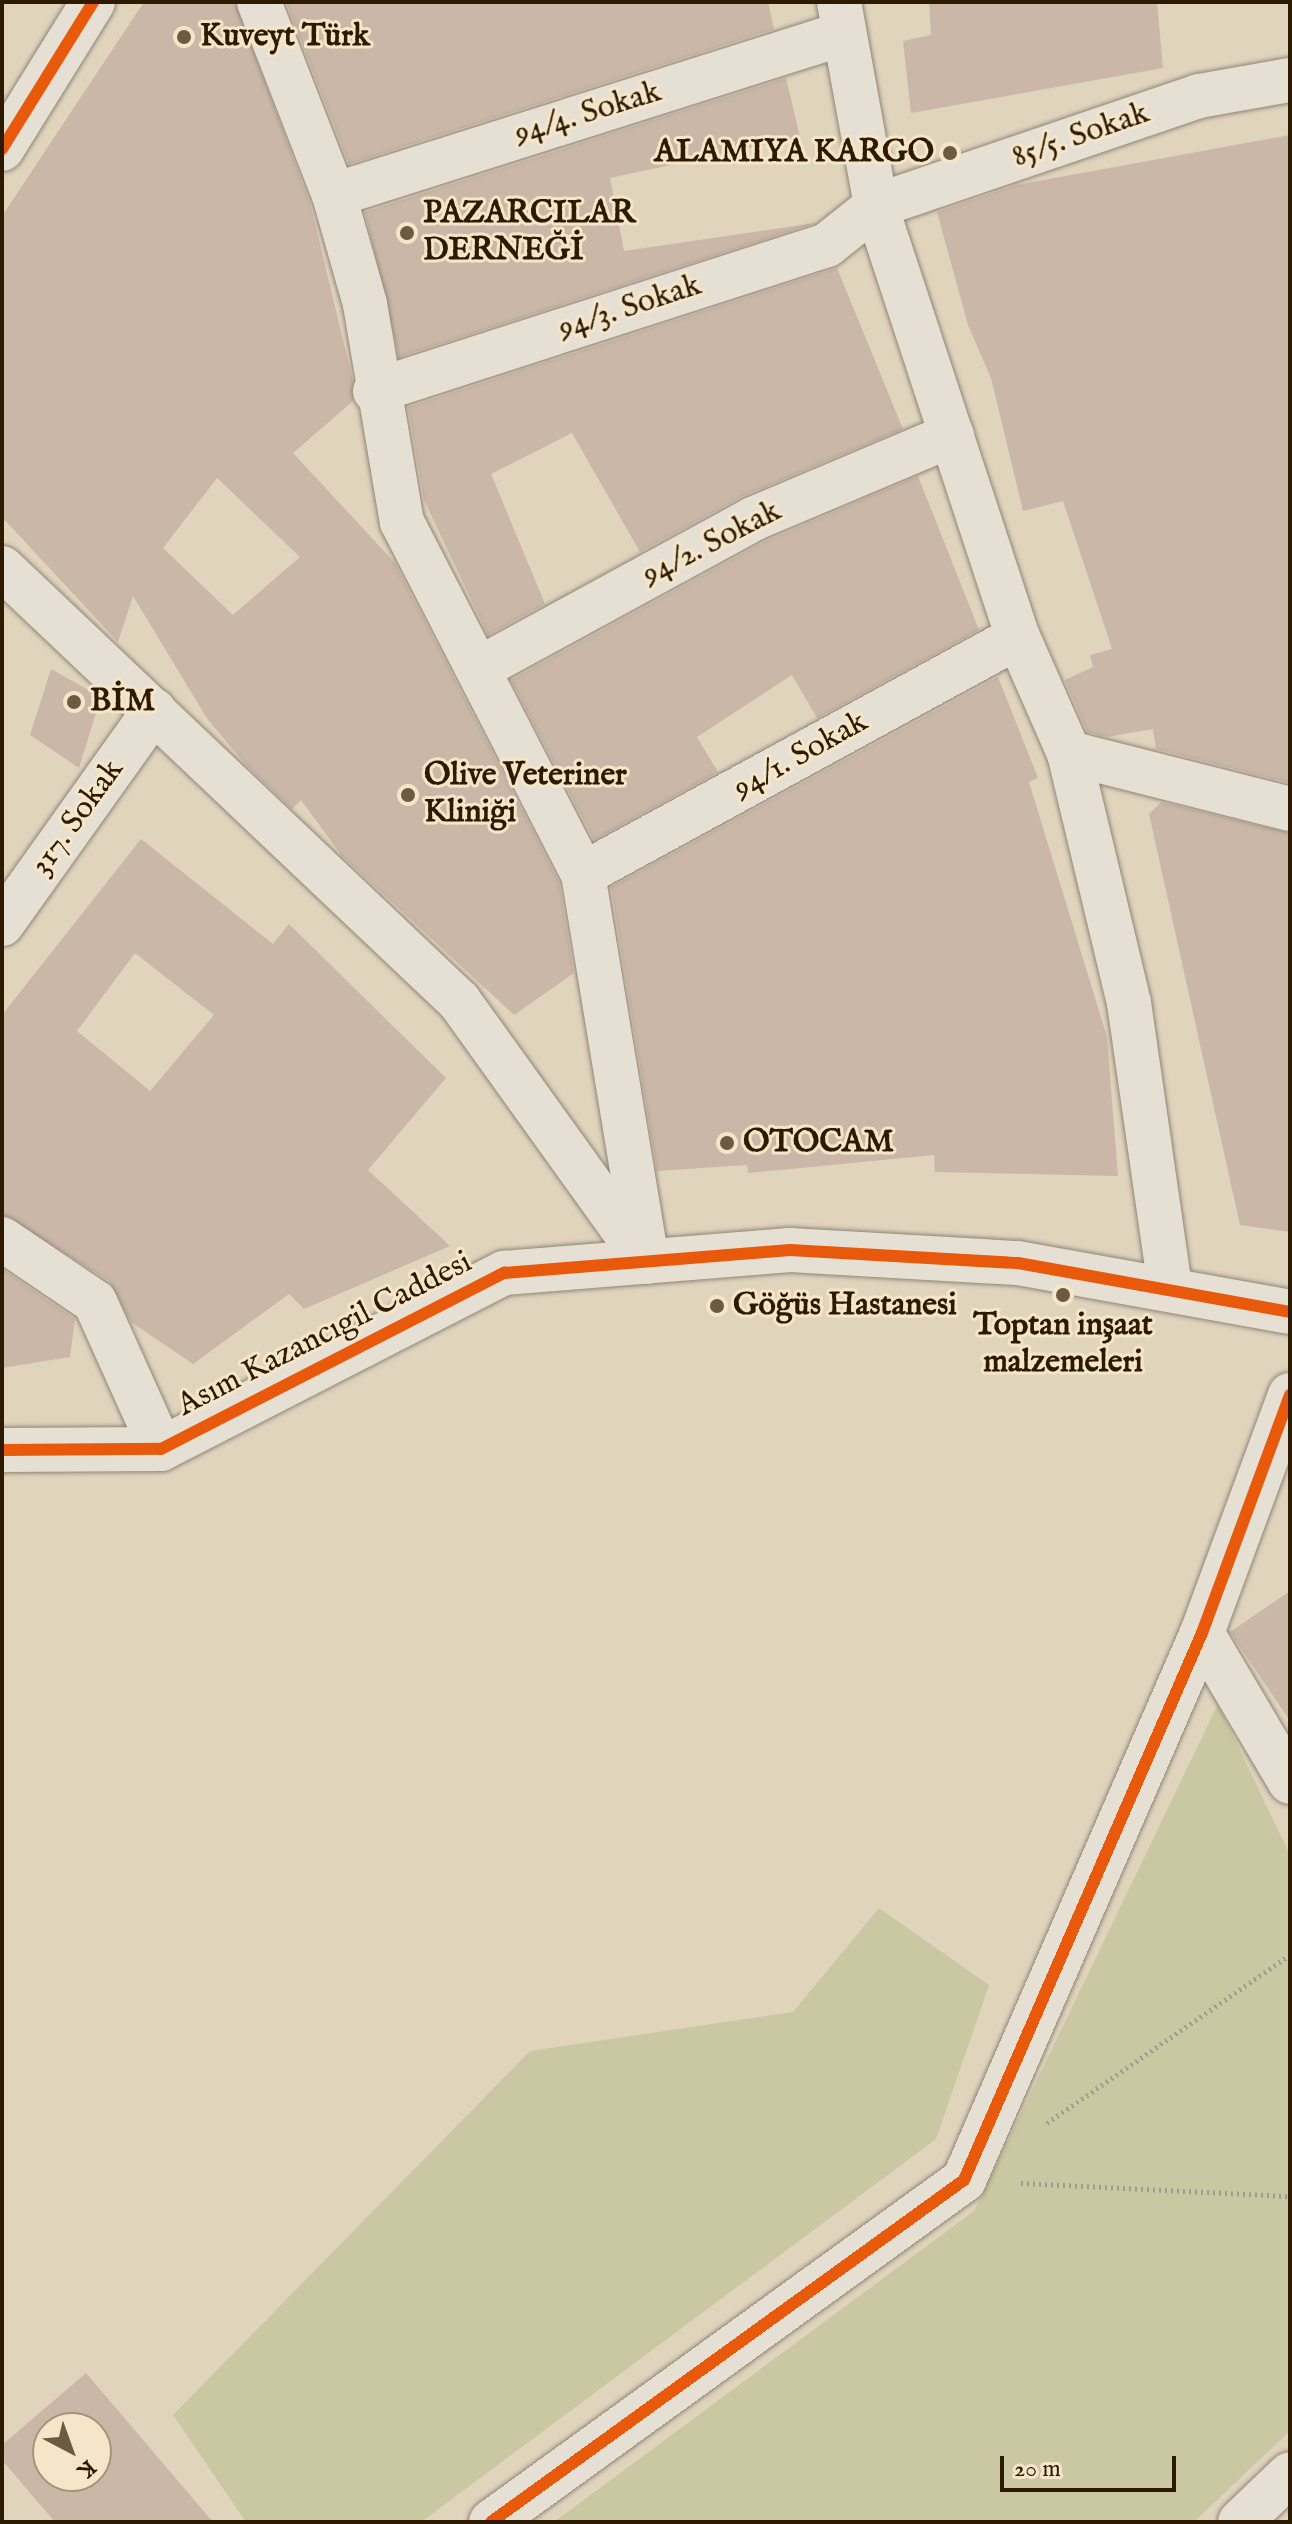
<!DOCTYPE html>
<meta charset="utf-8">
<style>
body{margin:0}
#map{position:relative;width:1292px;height:2524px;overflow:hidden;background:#e0d4bd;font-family:"IM FELL English",serif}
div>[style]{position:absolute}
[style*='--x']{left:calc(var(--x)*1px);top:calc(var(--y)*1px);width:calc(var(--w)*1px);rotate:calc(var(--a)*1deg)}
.green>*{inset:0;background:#c9c8a2}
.building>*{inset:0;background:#cbb7a8}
.path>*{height:5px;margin-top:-2.5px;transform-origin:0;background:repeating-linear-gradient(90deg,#a29b8f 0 2px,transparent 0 6px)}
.roads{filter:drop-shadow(0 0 2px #908676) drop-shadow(0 0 2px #908676)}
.street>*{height:44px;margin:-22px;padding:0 22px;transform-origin:22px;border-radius:22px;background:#e6e0d4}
.secondary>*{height:44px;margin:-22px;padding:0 22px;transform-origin:22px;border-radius:22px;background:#e6e0d4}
.cycleway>*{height:12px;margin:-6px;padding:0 6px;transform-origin:6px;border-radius:6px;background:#e8590c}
.dots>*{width:22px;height:22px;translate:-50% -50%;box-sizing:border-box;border:4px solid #f5e6ca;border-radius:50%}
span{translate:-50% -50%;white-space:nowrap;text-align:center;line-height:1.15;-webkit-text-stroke:6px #f5e6ca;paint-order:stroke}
.poi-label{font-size:32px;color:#2e1a00;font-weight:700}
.left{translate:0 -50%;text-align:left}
.right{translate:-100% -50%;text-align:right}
.street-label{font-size:32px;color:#2e1a00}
.frame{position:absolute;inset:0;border:4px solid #2e1a00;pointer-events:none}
.north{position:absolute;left:32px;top:2412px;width:80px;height:80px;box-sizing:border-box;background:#f5e6ca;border:2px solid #a59479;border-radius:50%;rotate:139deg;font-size:22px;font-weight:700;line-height:32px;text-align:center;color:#2e1a00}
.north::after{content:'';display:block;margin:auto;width:28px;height:36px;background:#6c5b42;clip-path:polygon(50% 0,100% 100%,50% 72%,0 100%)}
.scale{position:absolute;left:1000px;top:2456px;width:176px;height:36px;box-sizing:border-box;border:4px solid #2e1a00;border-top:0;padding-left:10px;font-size:24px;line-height:28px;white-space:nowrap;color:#2e1a00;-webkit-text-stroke:6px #f5e6ca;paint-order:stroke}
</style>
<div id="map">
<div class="green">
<i style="clip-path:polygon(1218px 1704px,1290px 1855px,1290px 2431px,1194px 2522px,554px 2522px,974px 2211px)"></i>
<i style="clip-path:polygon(879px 1908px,989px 1985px,936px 2139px,421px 2522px,246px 2522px,173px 2415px,530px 2051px,793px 2012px)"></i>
</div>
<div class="building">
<i style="clip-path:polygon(evenodd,144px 2px,235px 2px,310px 203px,353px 381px,353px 401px,293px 453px,395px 563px,559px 882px,574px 973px,514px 1015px,342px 856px,301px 800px,292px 809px,247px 766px,208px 720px,133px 596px,118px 642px,2px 517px,2px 216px,144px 2px,217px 478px,300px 557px,233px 615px,163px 548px,217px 478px)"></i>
<i style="clip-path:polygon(286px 2px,768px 2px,774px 29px,349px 164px)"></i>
<i style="clip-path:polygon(929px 2px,1157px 2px,1163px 68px,911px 113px,903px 41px,931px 35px)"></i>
<i style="clip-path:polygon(786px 78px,800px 137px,610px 178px,624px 251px,815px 223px,399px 357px,365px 212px)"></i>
<i style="clip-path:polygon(1290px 135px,1290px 783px,1156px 749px,1153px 729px,1107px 737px,1087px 732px,1065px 680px,1093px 667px,1090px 655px,1112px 649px,1063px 501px,1023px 511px,991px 378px,968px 325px,937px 212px,1016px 185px)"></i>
<i style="clip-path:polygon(837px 268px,903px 429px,743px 496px,640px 552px,572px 433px,491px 474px,545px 604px,488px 635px,424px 500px,408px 407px)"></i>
<i style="clip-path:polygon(918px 476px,979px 630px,817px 718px,792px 675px,697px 737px,718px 772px,594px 840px,511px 680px,764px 542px)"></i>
<i style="clip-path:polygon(51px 669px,101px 697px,79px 768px,30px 735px)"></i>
<i style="clip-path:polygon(998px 677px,1038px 778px,1029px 782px,1107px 1037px,1118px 1176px,935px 1172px,934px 1155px,748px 1173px,747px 1165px,657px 1171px,611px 887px)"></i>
<i style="clip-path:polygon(1161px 802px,1290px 833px,1290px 1232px,1240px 1225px,1149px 814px)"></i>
<i style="clip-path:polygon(evenodd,141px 839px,273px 944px,289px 924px,446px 1078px,368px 1170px,450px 1246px,304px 1309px,289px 1294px,193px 1364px,131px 1322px,109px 1281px,2px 1214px,2px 1015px,141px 839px,135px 953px,214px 1015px,150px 1091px,77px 1031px,135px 953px)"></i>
<i style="clip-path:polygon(2px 1269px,75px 1319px,70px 1357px,2px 1368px)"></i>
<i style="clip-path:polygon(1290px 1591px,1290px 1721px,1230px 1632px)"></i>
<i style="clip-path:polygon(evenodd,86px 2373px,213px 2522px,55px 2522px,2px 2460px,2px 2445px,86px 2373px,48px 2428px,96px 2428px,96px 2476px,48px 2476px,48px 2428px)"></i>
</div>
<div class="path">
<i style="--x:1047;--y:2123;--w:295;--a:-34.7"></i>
<i style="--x:1021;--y:2183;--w:269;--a:2.8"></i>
</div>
<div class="roads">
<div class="street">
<i style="--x:259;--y:2;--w:207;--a:68.8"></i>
<i style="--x:334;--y:195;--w:113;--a:74.1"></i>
<i style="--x:365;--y:304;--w:221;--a:80.4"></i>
<i style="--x:402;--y:522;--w:396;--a:62.8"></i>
<i style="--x:583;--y:874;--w:393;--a:80.6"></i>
<i style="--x:839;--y:2;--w:207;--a:79.7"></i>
<i style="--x:876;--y:206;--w:454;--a:71.8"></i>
<i style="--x:1018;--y:637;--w:127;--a:66.3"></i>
<i style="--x:1069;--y:753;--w:257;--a:76.5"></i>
<i style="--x:1129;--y:1003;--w:286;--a:81.8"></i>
<i style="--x:334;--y:195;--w:533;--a:-17.58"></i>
<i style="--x:375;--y:391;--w:475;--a:-17.9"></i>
<i style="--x:827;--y:245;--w:63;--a:-38.5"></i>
<i style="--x:876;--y:206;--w:341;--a:-18.8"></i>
<i style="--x:1199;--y:96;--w:92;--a:-10"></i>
<i style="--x:2;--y:568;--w:630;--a:43.46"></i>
<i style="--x:459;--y:1001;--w:307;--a:54.3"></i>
<i style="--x:480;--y:668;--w:311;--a:-28.6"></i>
<i style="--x:753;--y:519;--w:216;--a:-22.9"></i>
<i style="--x:1069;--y:753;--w:228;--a:14.2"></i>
<i style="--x:583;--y:874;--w:495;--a:-28.6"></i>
<i style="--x:2;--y:924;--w:262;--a:-54.5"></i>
<i style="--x:2;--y:1239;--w:112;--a:34.1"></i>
<i style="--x:95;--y:1302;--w:161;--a:65.8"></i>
<i style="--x:1202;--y:1633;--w:173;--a:59.4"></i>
<i style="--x:491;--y:2522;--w:584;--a:-35.87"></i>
<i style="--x:964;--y:2180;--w:597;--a:-66.49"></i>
<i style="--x:1202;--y:1633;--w:254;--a:-69.7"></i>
<i style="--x:1240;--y:2522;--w:69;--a:-43.8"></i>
</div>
<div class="secondary">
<i style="--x:2;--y:149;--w:173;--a:-58.2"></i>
<i style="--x:2;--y:1450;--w:159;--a:-0.4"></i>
<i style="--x:161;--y:1449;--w:386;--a:-27.2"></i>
<i style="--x:504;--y:1273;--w:287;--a:-4.6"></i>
<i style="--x:790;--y:1250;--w:228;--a:3.3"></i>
<i style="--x:1018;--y:1263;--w:276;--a:10.2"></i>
</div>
</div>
<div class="cycleway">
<i style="--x:2;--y:149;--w:173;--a:-58.2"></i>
<i style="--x:2;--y:1450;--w:159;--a:-0.4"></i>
<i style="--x:161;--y:1449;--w:386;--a:-27.2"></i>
<i style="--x:504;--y:1273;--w:287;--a:-4.6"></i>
<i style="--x:790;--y:1250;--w:228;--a:3.3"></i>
<i style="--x:1018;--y:1263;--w:276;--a:10.2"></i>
<i style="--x:491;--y:2522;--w:584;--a:-35.87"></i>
<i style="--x:964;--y:2180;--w:597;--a:-66.49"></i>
<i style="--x:1202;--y:1633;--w:254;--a:-69.7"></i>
</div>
<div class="dots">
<i style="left:184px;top:37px;background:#6c5b42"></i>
<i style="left:950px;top:153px;background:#6c5b42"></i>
<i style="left:407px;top:233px;background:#6c5b42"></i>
<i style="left:74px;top:702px;background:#6c5b42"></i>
<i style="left:408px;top:795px;background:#6c5b42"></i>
<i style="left:727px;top:1143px;background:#6c5b42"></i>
<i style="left:1063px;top:1295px;background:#6c5b42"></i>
<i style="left:717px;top:1306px;background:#6c5b42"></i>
</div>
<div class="poi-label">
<span class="left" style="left:200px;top:37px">Kuveyt Türk</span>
<span class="right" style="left:934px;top:153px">ALAMIYA KARGO</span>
<span class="left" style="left:423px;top:233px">PAZARCILAR<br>DERNEĞİ</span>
<span class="left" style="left:90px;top:702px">BİM</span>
<span class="left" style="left:424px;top:795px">Olive Veteriner<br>Kliniği</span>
<span class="left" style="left:743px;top:1143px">OTOCAM</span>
<span class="left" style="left:733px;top:1306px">Göğüs Hastanesi</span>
<span style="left:1063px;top:1345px">Toptan inşaat<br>malzemeleri</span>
</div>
<div class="street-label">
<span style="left:588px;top:114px;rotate:-17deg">94/4. Sokak</span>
<span style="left:1081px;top:136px;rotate:-19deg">85/5. Sokak</span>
<span style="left:630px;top:308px;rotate:-18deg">94/3. Sokak</span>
<span style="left:712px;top:544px;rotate:-27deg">94/2. Sokak</span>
<span style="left:801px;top:756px;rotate:-29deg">94/1. Sokak</span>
<span style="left:78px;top:818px;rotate:-54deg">317. Sokak</span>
<span style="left:325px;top:1335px;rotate:-27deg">Asım Kazancıgil Caddesi</span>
</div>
<div class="frame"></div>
<div class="north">K</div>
<div class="scale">20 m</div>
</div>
